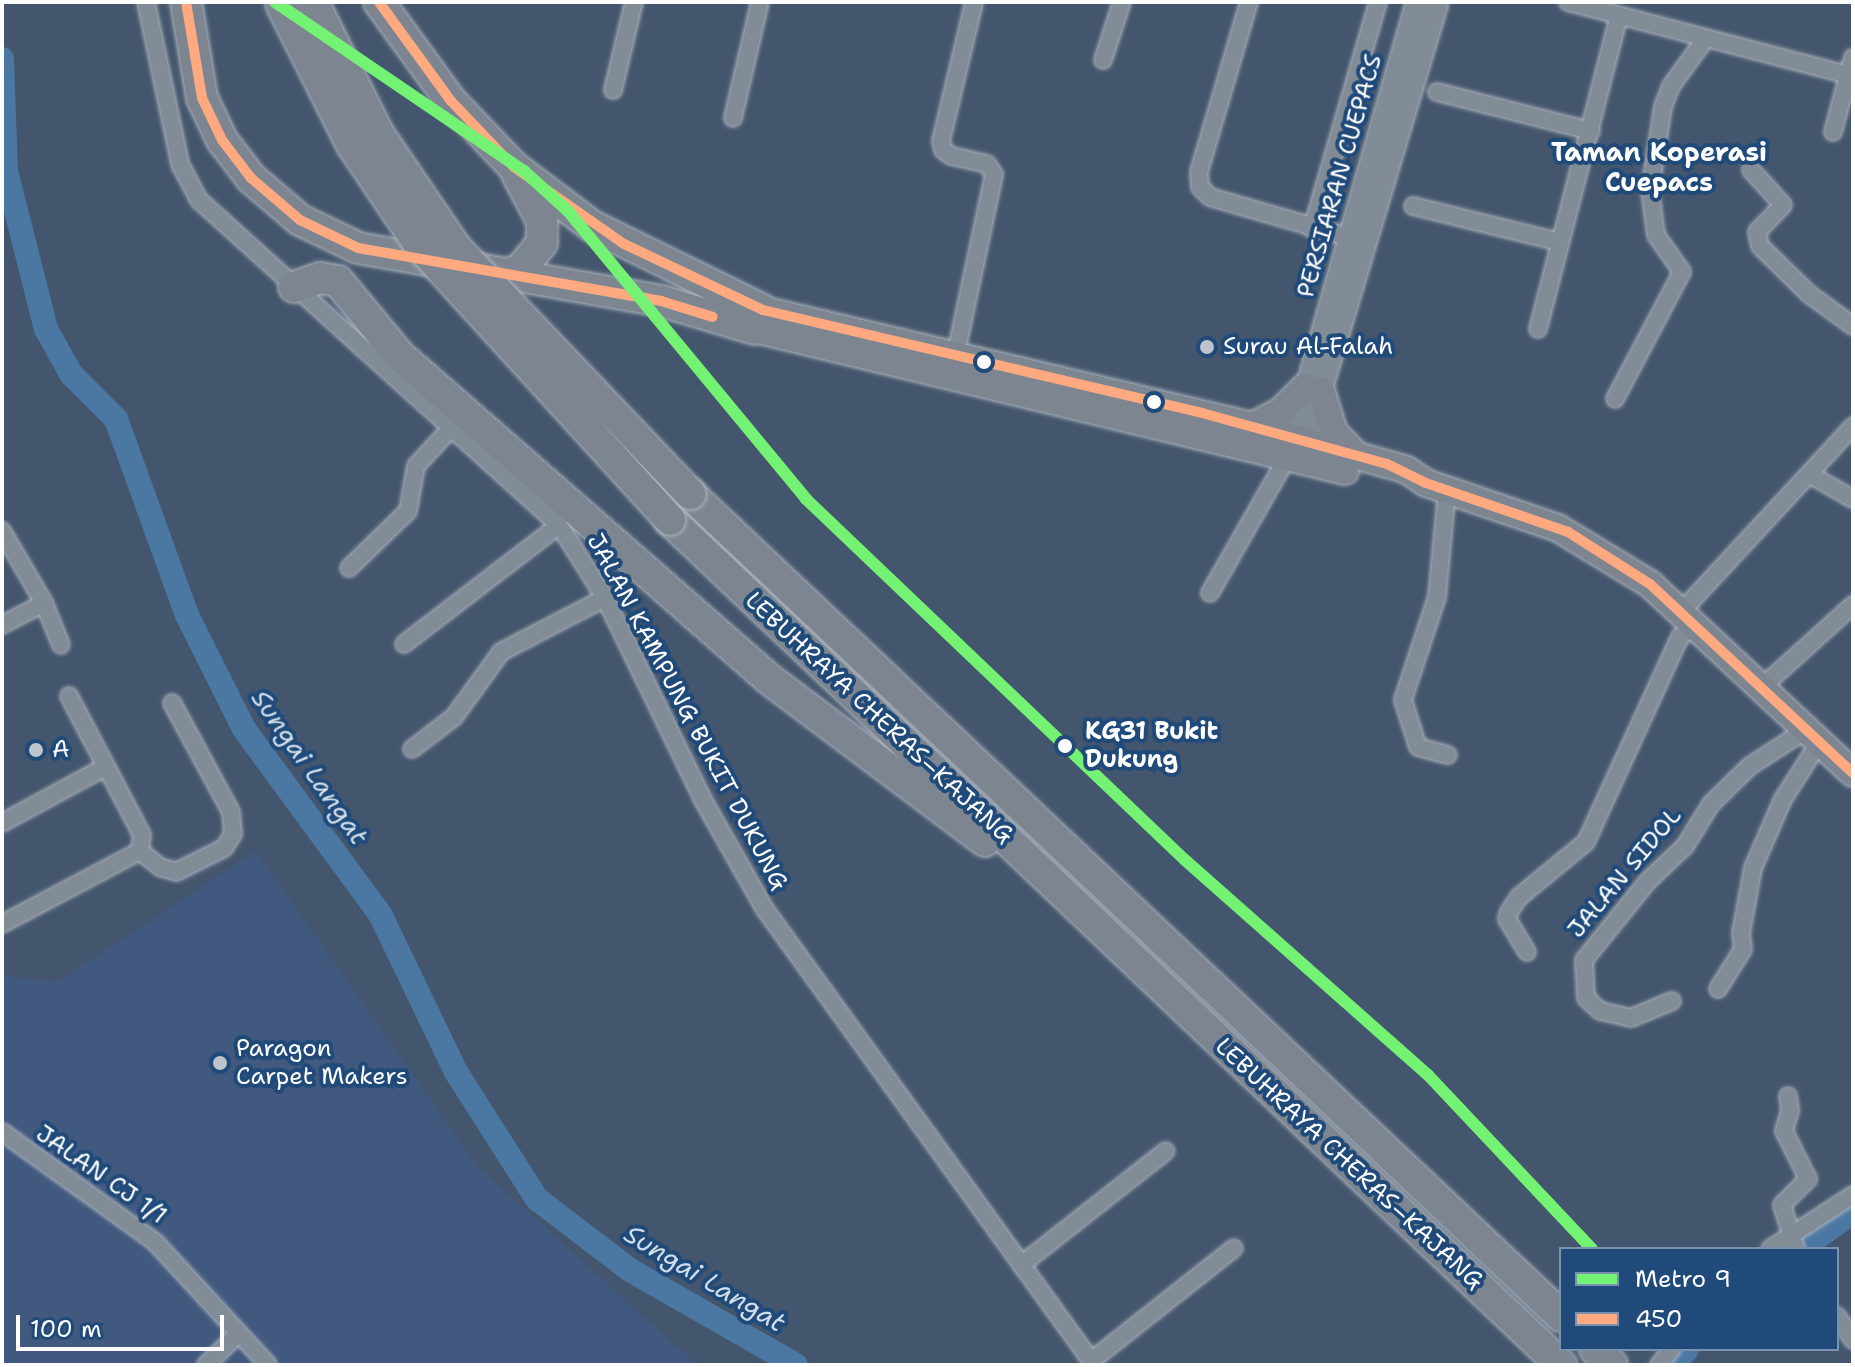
<!DOCTYPE html>
<meta charset="utf-8">
<style>
body{margin:0}
#map{position:relative;width:1855px;height:1367px;overflow:hidden;background:#44566d;font-family:"Shantell Sans",sans-serif}
div>[style]{position:absolute}
[style*='--x']{left:calc(var(--x)*1px);top:calc(var(--y)*1px);width:calc(var(--w)*1px);rotate:calc(var(--a)*1deg)}
.built>*{inset:0;background:#41597e}
.river>*{height:24px;margin:-12px;padding:0 12px;transform-origin:12px;border-radius:12px;background:#4b78a3}
.roads{filter:drop-shadow(0 0 2px #abb3bd) drop-shadow(0 0 2px #abb3bd)}
.street>*{height:16px;margin:-8px;padding:0 8px;transform-origin:8px;border-radius:8px;background:#828c97}
.secondary>*{height:22px;margin:-11px;padding:0 11px;transform-origin:11px;border-radius:11px;background:#828c97}
.primary>*{height:26px;margin:-13px;padding:0 13px;transform-origin:13px;border-radius:13px;background:#7d8690}
.highway>*{height:30px;margin:-15px;padding:0 15px;transform-origin:15px;border-radius:15px;background:#7d8690}
.bridges{filter:drop-shadow(0 0 2px #abb3bd) drop-shadow(0 0 2px #abb3bd)}
.highway-bridge>*{height:30px;margin:-15px;padding:0 15px;transform-origin:15px;border-radius:15px;background:#7d8690}
.bus-1>*{height:10px;margin:-5px;padding:0 5px;transform-origin:5px;border-radius:5px;background:#ffa980}
.metro-1>*{height:12px;margin:-6px;padding:0 6px;transform-origin:6px;border-radius:6px;background:#73f273}
.dots>*{width:22px;height:22px;translate:-50% -50%;box-sizing:border-box;border:4px solid #1f4a7a;border-radius:50%}
span{translate:-50% -50%;white-space:nowrap;text-align:center;line-height:1.15;-webkit-text-stroke:8px #1f4a7a;paint-order:stroke}
.street-label{font-size:24px;color:#fff}
.poi-label{font-size:24px;color:#fff}
.left{translate:0 -50%;text-align:left}
.stop-label{font-size:24px;color:#fff;font-weight:700}
.neighbourhood-label{font-size:26px;color:#fff;font-weight:700}
.water-label{font-size:26px;color:#d2dee9;font-style:italic}
.frame{position:absolute;inset:0;border:4px solid #fff;pointer-events:none}
.legend{position:absolute;left:1559px;top:1247px;width:280px;height:104px;box-sizing:border-box;background:#1f4a7a;border:2px solid #7992af;margin:0;padding:10px 14px;list-style:none;font-size:24px;color:#fff}
.legend li{display:flex;align-items:center;gap:16px;height:40px}
.legend b{width:40px;border:2px solid #7992af}
.scale{position:absolute;left:16px;top:1315px;width:208px;height:36px;box-sizing:border-box;border:4px solid #fff;border-top:0;padding-left:10px;font-size:24px;line-height:28px;white-space:nowrap;color:#fff;-webkit-text-stroke:6px #1f4a7a;paint-order:stroke}
</style>
<div id="map">
<div class="built">
<i style="clip-path:polygon(256px 851px,477px 1166px,697px 1365px,2px 1365px,2px 976px,57px 982px)"></i>
</div>
<div class="river">
<i style="--x:2;--y:59;--w:112;--a:88"></i>
<i style="--x:6;--y:171;--w:163;--a:75.8"></i>
<i style="--x:46;--y:329;--w:51;--a:60.9"></i>
<i style="--x:71;--y:374;--w:64;--a:45"></i>
<i style="--x:116;--y:419;--w:208;--a:70.1"></i>
<i style="--x:187;--y:615;--w:127;--a:63.4"></i>
<i style="--x:244;--y:729;--w:230;--a:53.7"></i>
<i style="--x:380;--y:914;--w:175;--a:64.3"></i>
<i style="--x:456;--y:1072;--w:151;--a:57.5"></i>
<i style="--x:537;--y:1199;--w:117;--a:37.4"></i>
<i style="--x:630;--y:1270;--w:191;--a:29.8"></i>
<i style="--x:1801;--y:1249;--w:64;--a:-35.4"></i>
<i style="--x:1674;--y:1365;--w:21;--a:-51"></i>
</div>
<div class="roads">
<div class="street">
<i style="--x:146;--y:2;--w:166;--a:78.1"></i>
<i style="--x:180;--y:164;--w:41;--a:62.2"></i>
<i style="--x:199;--y:200;--w:485;--a:42.1"></i>
<i style="--x:559;--y:525;--w:86;--a:57.8"></i>
<i style="--x:605;--y:598;--w:225;--a:64.1"></i>
<i style="--x:703;--y:800;--w:124;--a:60.5"></i>
<i style="--x:764;--y:908;--w:564;--a:54.17"></i>
<i style="--x:1249;--y:2;--w:177;--a:106.4"></i>
<i style="--x:1199;--y:172;--w:15;--a:86"></i>
<i style="--x:1200;--y:187;--w:14;--a:45"></i>
<i style="--x:1210;--y:197;--w:145;--a:16.1"></i>
<i style="--x:1568;--y:2;--w:294;--a:14.6"></i>
<i style="--x:1103;--y:60;--w:61;--a:-71.9"></i>
<i style="--x:613;--y:90;--w:90;--a:-76.6"></i>
<i style="--x:1437;--y:92;--w:159;--a:14.2"></i>
<i style="--x:733;--y:118;--w:119;--a:-76.9"></i>
<i style="--x:1833;--y:132;--w:77;--a:-74.9"></i>
<i style="--x:1751;--y:170;--w:47;--a:47.6"></i>
<i style="--x:1783;--y:205;--w:37;--a:134"></i>
<i style="--x:1757;--y:232;--w:14;--a:78"></i>
<i style="--x:1760;--y:246;--w:69;--a:44.4"></i>
<i style="--x:1809;--y:294;--w:54;--a:36"></i>
<i style="--x:1413;--y:206;--w:151;--a:13.8"></i>
<i style="--x:1312;--y:229;--w:236;--a:-73.8"></i>
<i style="--x:1538;--y:329;--w:324;--a:-75.5"></i>
<i style="--x:955;--y:358;--w:188;--a:-78"></i>
<i style="--x:994;--y:174;--w:12;--a:-125"></i>
<i style="--x:987;--y:164;--w:37;--a:-167"></i>
<i style="--x:951;--y:156;--w:10;--a:-143"></i>
<i style="--x:943;--y:150;--w:9;--a:-103"></i>
<i style="--x:941;--y:141;--w:143;--a:-76.6"></i>
<i style="--x:1615;--y:399;--w:144;--a:-62.2"></i>
<i style="--x:1682;--y:272;--w:45;--a:-125.1"></i>
<i style="--x:1656;--y:235;--w:45;--a:-97.6"></i>
<i style="--x:1650;--y:190;--w:84;--a:-81.1"></i>
<i style="--x:1663;--y:107;--w:22;--a:-69"></i>
<i style="--x:1671;--y:86;--w:59;--a:-53.9"></i>
<i style="--x:1809;--y:474;--w:51;--a:29.6"></i>
<i style="--x:1447;--y:490;--w:107;--a:95.3"></i>
<i style="--x:1437;--y:597;--w:108;--a:108.3"></i>
<i style="--x:1403;--y:700;--w:49;--a:72.3"></i>
<i style="--x:1418;--y:747;--w:31;--a:15"></i>
<i style="--x:2;--y:531;--w:83;--a:59.7"></i>
<i style="--x:44;--y:603;--w:45;--a:68"></i>
<i style="--x:349;--y:568;--w:82;--a:-44"></i>
<i style="--x:408;--y:511;--w:46;--a:-79.9"></i>
<i style="--x:416;--y:466;--w:53;--a:-47.3"></i>
<i style="--x:1210;--y:593;--w:158;--a:-60.3"></i>
<i style="--x:1681;--y:612;--w:253;--a:-47.2"></i>
<i style="--x:2;--y:625;--w:47;--a:-27.6"></i>
<i style="--x:404;--y:644;--w:195;--a:-37.5"></i>
<i style="--x:1761;--y:688;--w:124;--a:-42.1"></i>
<i style="--x:412;--y:749;--w:53;--a:-37.3"></i>
<i style="--x:454;--y:717;--w:80;--a:-54.1"></i>
<i style="--x:501;--y:652;--w:117;--a:-27.4"></i>
<i style="--x:2;--y:823;--w:117;--a:-28.5"></i>
<i style="--x:140;--y:851;--w:26;--a:39"></i>
<i style="--x:160;--y:867;--w:17;--a:17"></i>
<i style="--x:176;--y:872;--w:54;--a:-26.6"></i>
<i style="--x:224;--y:848;--w:17;--a:-57"></i>
<i style="--x:233;--y:834;--w:22;--a:-95"></i>
<i style="--x:231;--y:812;--w:124;--a:-118.4"></i>
<i style="--x:2;--y:924;--w:156;--a:-27.9"></i>
<i style="--x:140;--y:851;--w:16;--a:-83"></i>
<i style="--x:142;--y:835;--w:157;--a:-117.7"></i>
<i style="--x:1527;--y:952;--w:39;--a:-121"></i>
<i style="--x:1507;--y:919;--w:7;--a:-74"></i>
<i style="--x:1509;--y:912;--w:18;--a:-56"></i>
<i style="--x:1519;--y:897;--w:87;--a:-39.4"></i>
<i style="--x:1586;--y:842;--w:226;--a:-65.4"></i>
<i style="--x:1680;--y:637;--w:19;--a:-39"></i>
<i style="--x:1718;--y:989;--w:47;--a:-58"></i>
<i style="--x:1743;--y:949;--w:16;--a:-97"></i>
<i style="--x:1741;--y:933;--w:66;--a:-79.5"></i>
<i style="--x:1753;--y:868;--w:75;--a:-66.5"></i>
<i style="--x:1783;--y:799;--w:67;--a:-57.3"></i>
<i style="--x:1672;--y:1001;--w:44;--a:157.5"></i>
<i style="--x:1631;--y:1018;--w:32;--a:-167"></i>
<i style="--x:1600;--y:1011;--w:19;--a:-137"></i>
<i style="--x:1586;--y:998;--w:38;--a:-93"></i>
<i style="--x:1584;--y:960;--w:102;--a:-51"></i>
<i style="--x:1648;--y:881;--w:51;--a:-43.4"></i>
<i style="--x:1685;--y:846;--w:49;--a:-58.2"></i>
<i style="--x:1711;--y:804;--w:54;--a:-44.3"></i>
<i style="--x:1750;--y:766;--w:64;--a:-32.9"></i>
<i style="--x:1788;--y:1096;--w:15;--a:82"></i>
<i style="--x:1790;--y:1111;--w:21;--a:107"></i>
<i style="--x:1784;--y:1131;--w:54;--a:63.4"></i>
<i style="--x:1808;--y:1179;--w:37;--a:135"></i>
<i style="--x:1782;--y:1205;--w:46;--a:72.3"></i>
<i style="--x:2;--y:1132;--w:188;--a:35.7"></i>
<i style="--x:155;--y:1242;--w:167;--a:47.4"></i>
<i style="--x:1770;--y:1249;--w:99;--a:-33"></i>
<i style="--x:1021;--y:1265;--w:184;--a:-38.2"></i>
<i style="--x:1837;--y:1316;--w:29;--a:56"></i>
<i style="--x:1091;--y:1361;--w:182;--a:-38.3"></i>
<i style="--x:206;--y:1365;--w:46;--a:-44.1"></i>
<i style="--x:1659;--y:1365;--w:21;--a:-51"></i>
</div>
<div class="secondary">
<i style="--x:1289;--y:451;--w:467;--a:-74"></i>
<i style="--x:1293;--y:452;--w:16;--a:-40"></i>
<i style="--x:1305;--y:442;--w:459;--a:-73.3"></i>
</div>
<div class="primary">
<i style="--x:763;--y:310;--w:503;--a:13.34"></i>
<i style="--x:1252;--y:426;--w:161;--a:15.8"></i>
<i style="--x:1407;--y:470;--w:23;--a:34"></i>
<i style="--x:1426;--y:483;--w:139;--a:18.8"></i>
<i style="--x:1558;--y:528;--w:108;--a:31.3"></i>
<i style="--x:1650;--y:584;--w:277;--a:43"></i>
<i style="--x:755;--y:329;--w:607;--a:13.53"></i>
<i style="--x:1321;--y:390;--w:44;--a:72.8"></i>
<i style="--x:1334;--y:432;--w:32;--a:46"></i>
<i style="--x:1252;--y:426;--w:33;--a:-27"></i>
<i style="--x:1281;--y:411;--w:35;--a:-45"></i>
</div>
<div class="highway">
<i style="--x:186;--y:2;--w:97;--a:80.5"></i>
<i style="--x:202;--y:98;--w:47;--a:64.5"></i>
<i style="--x:222;--y:140;--w:48;--a:52.7"></i>
<i style="--x:251;--y:178;--w:65;--a:40.6"></i>
<i style="--x:300;--y:220;--w:64;--a:25.8"></i>
<i style="--x:358;--y:248;--w:308;--a:9.9"></i>
<i style="--x:661;--y:301;--w:98;--a:16.6"></i>
<i style="--x:379;--y:2;--w:122;--a:54"></i>
<i style="--x:451;--y:101;--w:91;--a:46.3"></i>
<i style="--x:514;--y:167;--w:98;--a:37.1"></i>
<i style="--x:592;--y:226;--w:191;--a:26.2"></i>
<i style="--x:499;--y:276;--w:22;--a:-16"></i>
<i style="--x:520;--y:270;--w:35;--a:-51"></i>
<i style="--x:542;--y:243;--w:22;--a:-90"></i>
<i style="--x:542;--y:221;--w:51;--a:-118.1"></i>
<i style="--x:294;--y:287;--w:28;--a:-19"></i>
<i style="--x:320;--y:278;--w:18;--a:9"></i>
<i style="--x:338;--y:281;--w:96;--a:50.5"></i>
<i style="--x:399;--y:355;--w:492;--a:41.2"></i>
<i style="--x:769;--y:679;--w:270;--a:36.9"></i>
<i style="--x:690;--y:494;--w:1198;--a:43.34"></i>
<i style="--x:670;--y:520;--w:1228;--a:43.48"></i>
<i style="--x:1595;--y:1349;--w:23;--a:43"></i>
</div>
</div>
<div class="bridges">
<div class="highway-bridge">
<i style="--x:313;--y:2;--w:146;--a:63.6"></i>
<i style="--x:378;--y:133;--w:139;--a:55.9"></i>
<i style="--x:456;--y:248;--w:340;--a:46.4"></i>
<i style="--x:281;--y:4;--w:158;--a:63.3"></i>
<i style="--x:352;--y:145;--w:122;--a:56"></i>
<i style="--x:420;--y:246;--w:371;--a:47.6"></i>
</div>
</div>
<div class="bus-1">
<i style="--x:186;--y:2;--w:97;--a:80.5"></i>
<i style="--x:202;--y:98;--w:47;--a:64.5"></i>
<i style="--x:222;--y:140;--w:48;--a:52.7"></i>
<i style="--x:251;--y:178;--w:65;--a:40.6"></i>
<i style="--x:300;--y:220;--w:64;--a:25.8"></i>
<i style="--x:358;--y:248;--w:308;--a:9.9"></i>
<i style="--x:661;--y:301;--w:54;--a:17.1"></i>
<i style="--x:379;--y:2;--w:122;--a:54"></i>
<i style="--x:451;--y:101;--w:91;--a:46.3"></i>
<i style="--x:514;--y:167;--w:134;--a:35"></i>
<i style="--x:624;--y:244;--w:154;--a:25.4"></i>
<i style="--x:763;--y:310;--w:451;--a:13.2"></i>
<i style="--x:1202;--y:413;--w:192;--a:15.4"></i>
<i style="--x:1387;--y:464;--w:43;--a:26"></i>
<i style="--x:1426;--y:483;--w:150;--a:19"></i>
<i style="--x:1568;--y:532;--w:97;--a:32.4"></i>
<i style="--x:1650;--y:584;--w:277;--a:43"></i>
</div>
<div class="metro-1">
<i style="--x:275;--y:2;--w:301;--a:34.2"></i>
<i style="--x:524;--y:171;--w:59;--a:42.3"></i>
<i style="--x:568;--y:211;--w:374;--a:50.4"></i>
<i style="--x:806;--y:499;--w:523;--a:43.61"></i>
<i style="--x:1185;--y:860;--w:324;--a:41.5"></i>
<i style="--x:1428;--y:1075;--w:239;--a:46.7"></i>
</div>
<div class="dots">
<i style="left:1207px;top:347px;background:#bec4cc"></i>
<i style="left:984px;top:362px;background:#fff"></i>
<i style="left:1154px;top:402px;background:#fff"></i>
<i style="left:1065px;top:746px;background:#fff"></i>
<i style="left:36px;top:750px;background:#bec4cc"></i>
<i style="left:220px;top:1063px;background:#bec4cc"></i>
</div>
<div class="street-label">
<span style="left:1340px;top:176px;rotate:-74deg">PERSIARAN CUEPACS</span>
<span style="left:687px;top:712px;rotate:62deg">JALAN KAMPUNG BUKIT DUKUNG</span>
<span style="left:879px;top:718px;rotate:43deg">LEBUHRAYA CHERAS–KAJANG</span>
<span style="left:1625px;top:873px;rotate:-50deg">JALAN SIDOL</span>
<span style="left:1349px;top:1164px;rotate:43deg">LEBUHRAYA CHERAS–KAJANG</span>
<span style="left:101px;top:1175px;rotate:35deg">JALAN CJ 1/1</span>
</div>
<div class="poi-label">
<span class="left" style="left:1223px;top:347px">Surau Al-Falah</span>
<span class="left" style="left:52px;top:750px">A</span>
<span class="left" style="left:236px;top:1063px">Paragon<br>Carpet Makers</span>
</div>
<div class="stop-label">
<span class="left" style="left:1085px;top:746px">KG31 Bukit<br>Dukung</span>
</div>
<div class="neighbourhood-label">
<span style="left:1659px;top:167px">Taman Koperasi<br>Cuepacs</span>
</div>
<div class="water-label">
<span style="left:310px;top:767px;rotate:55deg">Sungai Langat</span>
<span style="left:705px;top:1278px;rotate:31deg">Sungai Langat</span>
</div>
<div class="frame"></div>
<ul class="legend">
<li><b style="height:10px;background:#73f273"></b>Metro 9</li>
<li><b style="height:10px;background:#ffa980"></b>450</li>
</ul>
<div class="scale">100 m</div>
</div>
